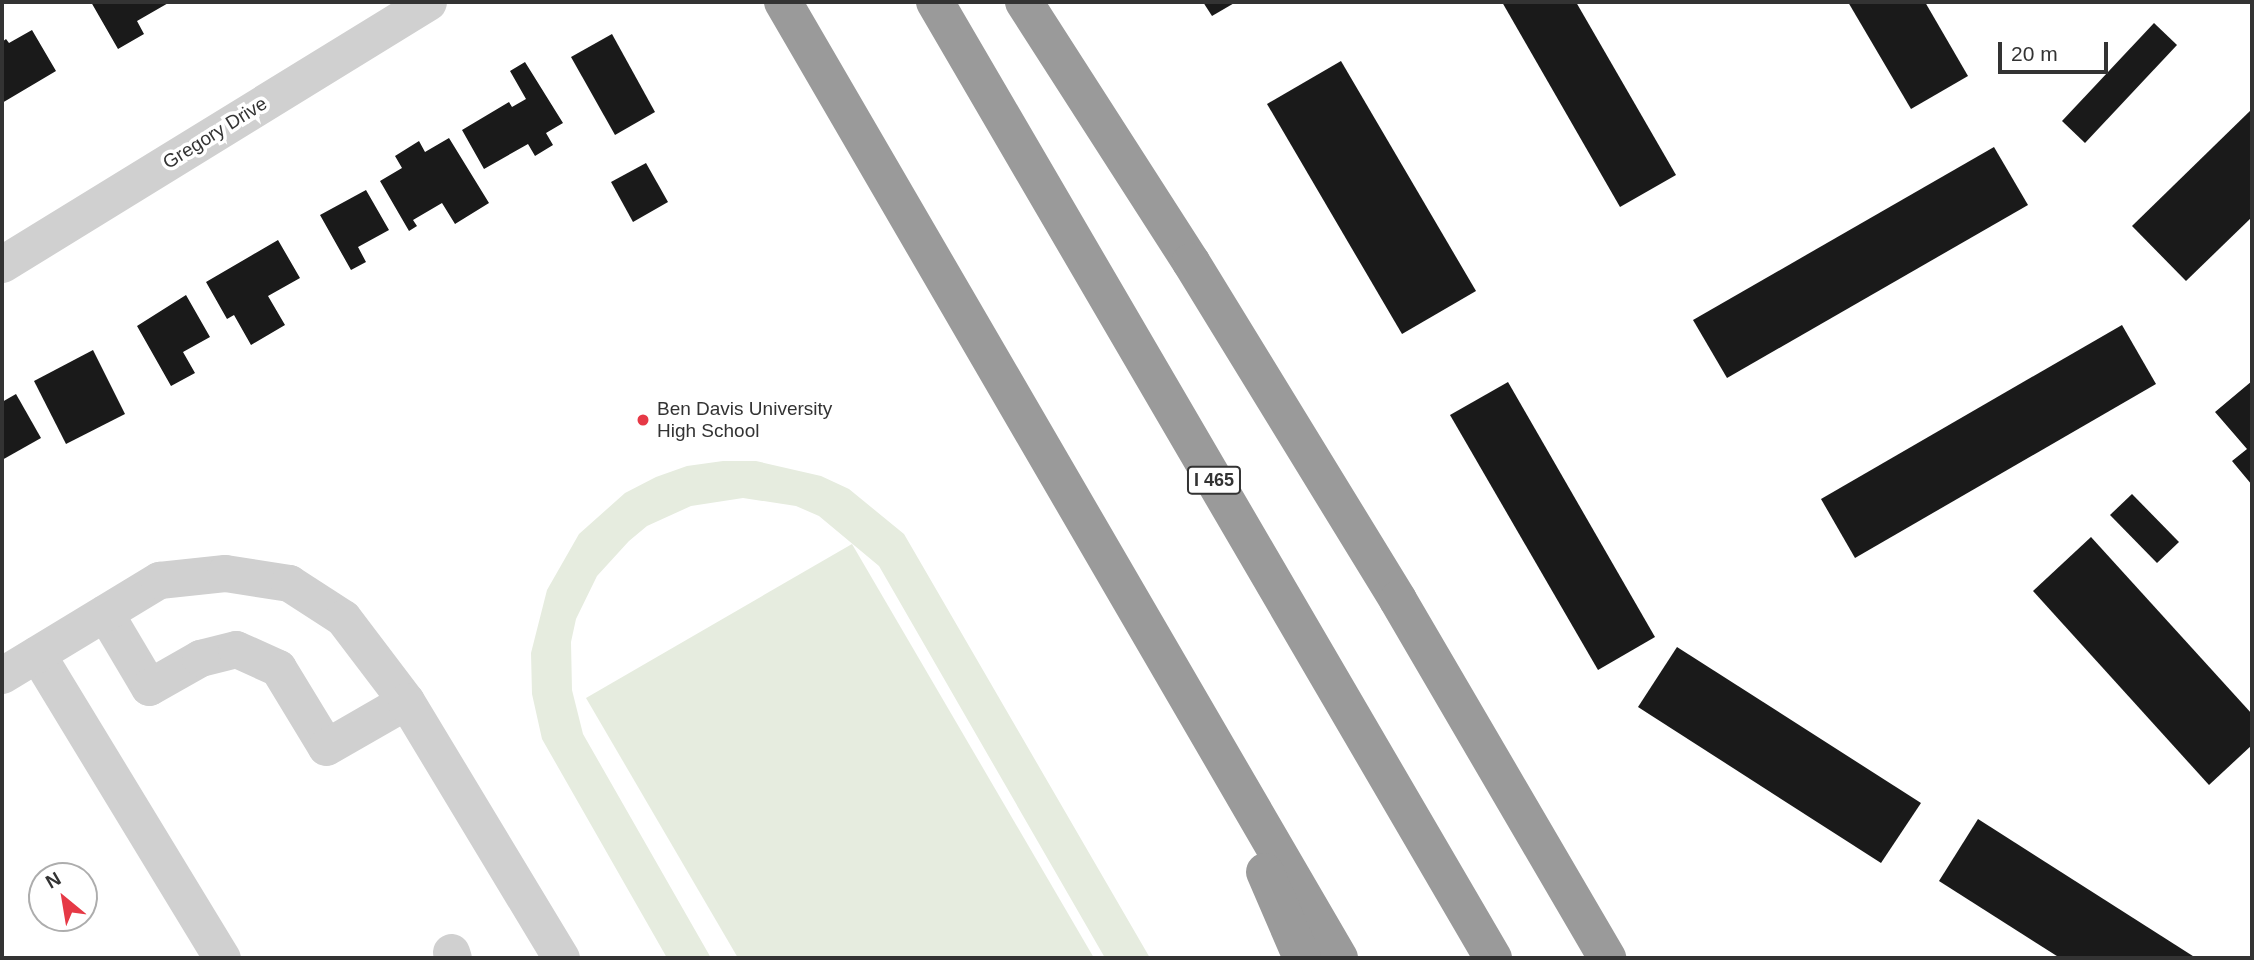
<!DOCTYPE html>
<style>
body{margin:0}
#map{position:relative;width:2254px;height:960px;overflow:hidden;background:#fff;font-family:Arial,sans-serif}
div>[style]{position:absolute}
[style*='--x']{left:calc(var(--x)*1px);top:calc(var(--y)*1px);width:calc(var(--w)*1px);rotate:calc(var(--a)*1deg)}
.green>*{inset:0;background:#e6ecdf}
.building>*{inset:0;background:#1a1a1a}
.minor>*{height:37px;margin:-18.5px;padding:0 18.5px;transform-origin:18.5px;border-radius:18.5px;background:#d0d0d0}
.highway>*{height:38px;margin:-19px;padding:0 19px;transform-origin:19px;border-radius:19px;background:#9a9a9a}
.dots>*{width:19px;height:19px;translate:-50% -50%;box-sizing:border-box;border:4px solid #fff;border-radius:50%}
span{translate:-50% -50%;white-space:nowrap;text-align:center;line-height:1.15;-webkit-text-stroke:7px #fff;paint-order:stroke}
.shield-label span{padding:2px 5px;background:#fff;border:2px solid;border-radius:5px;-webkit-text-stroke-width:0}
.shield-label{font-size:18px;color:#333;font-weight:700}
.street-label{font-size:19px;color:#333}
.poi-label{font-size:19px;color:#333}
.left{translate:0 -50%;text-align:left}
.frame{position:absolute;inset:0;border:4px solid #333;pointer-events:none}
.north{position:absolute;left:28px;top:862px;width:70px;height:70px;box-sizing:border-box;background:#fff;border:2px solid #adadad;border-radius:50%;rotate:330deg;font-size:19px;font-weight:700;line-height:28px;text-align:center;color:#333}
.north::after{content:'';display:block;margin:auto;width:24px;height:32px;background:#e63946;clip-path:polygon(50% 0,100% 100%,50% 72%,0 100%)}
.scale{position:absolute;left:1998px;top:42px;width:110px;height:32px;box-sizing:border-box;border:4px solid #333;border-top:0;padding-left:9px;font-size:21px;line-height:24px;white-space:nowrap;color:#333;-webkit-text-stroke:5px #fff;paint-order:stroke}
</style>
<div id="map">
<div class="green">
<i style="clip-path:polygon(723px 461px,756px 461px,821px 476px,849px 489px,904px 534px,1150px 958px,1105px 958px,879px 566px,819px 516px,796px 506px,743px 498px,691px 506px,647px 526px,629px 541px,597px 576px,576px 619px,571px 642px,572px 690px,583px 734px,711px 958px,667px 958px,542px 739px,532px 694px,531px 653px,547px 590px,579px 534px,625px 493px,656px 477px,687px 466px)"></i>
<i style="clip-path:polygon(852px 544px,1094px 958px,738px 958px,586px 698px)"></i>
</div>
<div class="building">
<i style="clip-path:polygon(91px 2px,170px 2px,137px 21px,144px 34px,118px 49px)"></i>
<i style="clip-path:polygon(1203px 2px,1236px 2px,1212px 16px)"></i>
<i style="clip-path:polygon(1502px 2px,1576px 2px,1676px 175px,1620px 207px)"></i>
<i style="clip-path:polygon(1848px 2px,1925px 2px,1968px 76px,1911px 109px)"></i>
<i style="clip-path:polygon(2154px 23px,2177px 45px,2085px 143px,2062px 121px)"></i>
<i style="clip-path:polygon(32px 30px,56px 71px,2px 103px,2px 42px,6px 39px,9px 43px)"></i>
<i style="clip-path:polygon(612px 34px,655px 112px,615px 135px,571px 57px)"></i>
<i style="clip-path:polygon(1341px 61px,1476px 291px,1402px 334px,1267px 104px)"></i>
<i style="clip-path:polygon(525px 62px,563px 123px,546px 133px,553px 145px,535px 156px,528px 144px,484px 169px,462px 130px,509px 102px,512px 107px,526px 99px,510px 71px)"></i>
<i style="clip-path:polygon(2252px 109px,2252px 217px,2186px 281px,2132px 226px)"></i>
<i style="clip-path:polygon(449px 138px,489px 203px,455px 224px,442px 203px,413px 220px,417px 226px,409px 231px,380px 181px,402px 168px,395px 156px,419px 141px,425px 152px)"></i>
<i style="clip-path:polygon(1994px 147px,2028px 205px,1727px 378px,1693px 320px)"></i>
<i style="clip-path:polygon(646px 163px,668px 202px,633px 222px,611px 182px)"></i>
<i style="clip-path:polygon(366px 190px,389px 230px,358px 247px,366px 262px,351px 270px,320px 215px)"></i>
<i style="clip-path:polygon(278px 240px,300px 278px,268px 296px,285px 325px,251px 345px,234px 315px,227px 319px,206px 282px)"></i>
<i style="clip-path:polygon(186px 295px,210px 337px,183px 352px,195px 373px,171px 386px,137px 326px)"></i>
<i style="clip-path:polygon(2122px 325px,2156px 384px,1855px 558px,1821px 499px)"></i>
<i style="clip-path:polygon(93px 350px,125px 414px,66px 444px,34px 381px)"></i>
<i style="clip-path:polygon(2252px 381px,2252px 485px,2232px 461px,2247px 449px,2215px 412px)"></i>
<i style="clip-path:polygon(1508px 382px,1655px 637px,1598px 670px,1450px 415px)"></i>
<i style="clip-path:polygon(16px 394px,41px 438px,2px 460px,2px 402px)"></i>
<i style="clip-path:polygon(2132px 494px,2179px 542px,2157px 563px,2110px 515px)"></i>
<i style="clip-path:polygon(2091px 537px,2252px 714px,2252px 745px,2209px 785px,2033px 591px)"></i>
<i style="clip-path:polygon(1677px 647px,1921px 803px,1881px 863px,1638px 707px)"></i>
<i style="clip-path:polygon(1978px 819px,2196px 958px,2060px 958px,1939px 881px)"></i>
</div>
<div class="minor">
<i style="--x:2;--y:264;--w:500;--a:-31.59"></i>
<i style="--x:105;--y:613;--w:86;--a:59.3"></i>
<i style="--x:149;--y:687;--w:59;--a:-29.6"></i>
<i style="--x:200;--y:658;--w:37;--a:-14"></i>
<i style="--x:236;--y:649;--w:46;--a:24.3"></i>
<i style="--x:278;--y:668;--w:92;--a:58.7"></i>
<i style="--x:326;--y:747;--w:92;--a:-29.9"></i>
<i style="--x:37;--y:654;--w:356;--a:58.7"></i>
<i style="--x:2;--y:675;--w:184;--a:-31.2"></i>
<i style="--x:159;--y:580;--w:66;--a:-6.1"></i>
<i style="--x:225;--y:573;--w:65;--a:8.9"></i>
<i style="--x:289;--y:583;--w:64;--a:32.9"></i>
<i style="--x:343;--y:618;--w:104;--a:52.8"></i>
<i style="--x:406;--y:701;--w:300;--a:58.9"></i>
<i style="--x:451;--y:952;--w:6;--a:72"></i>
</div>
<div class="highway">
<i style="--x:783;--y:2;--w:1106;--a:59.82"></i>
<i style="--x:935;--y:2;--w:1107;--a:59.73"></i>
<i style="--x:1024;--y:2;--w:309;--a:57.3"></i>
<i style="--x:1191;--y:262;--w:396;--a:58.5"></i>
<i style="--x:1398;--y:600;--w:415;--a:59.7"></i>
<i style="--x:1265;--y:872;--w:94;--a:66.7"></i>
</div>
<div class="dots">
<i style="left:643px;top:420px;background:#e63946"></i>
</div>
<div class="shield-label">
<span style="left:1214px;top:480px">I 465</span>
</div>
<div class="street-label">
<span style="left:215px;top:133px;rotate:-32deg">Gregory Drive</span>
</div>
<div class="poi-label">
<span class="left" style="left:657px;top:420px">Ben Davis University<br>High School</span>
</div>
<div class="frame"></div>
<div class="north">N</div>
<div class="scale">20 m</div>
</div>
